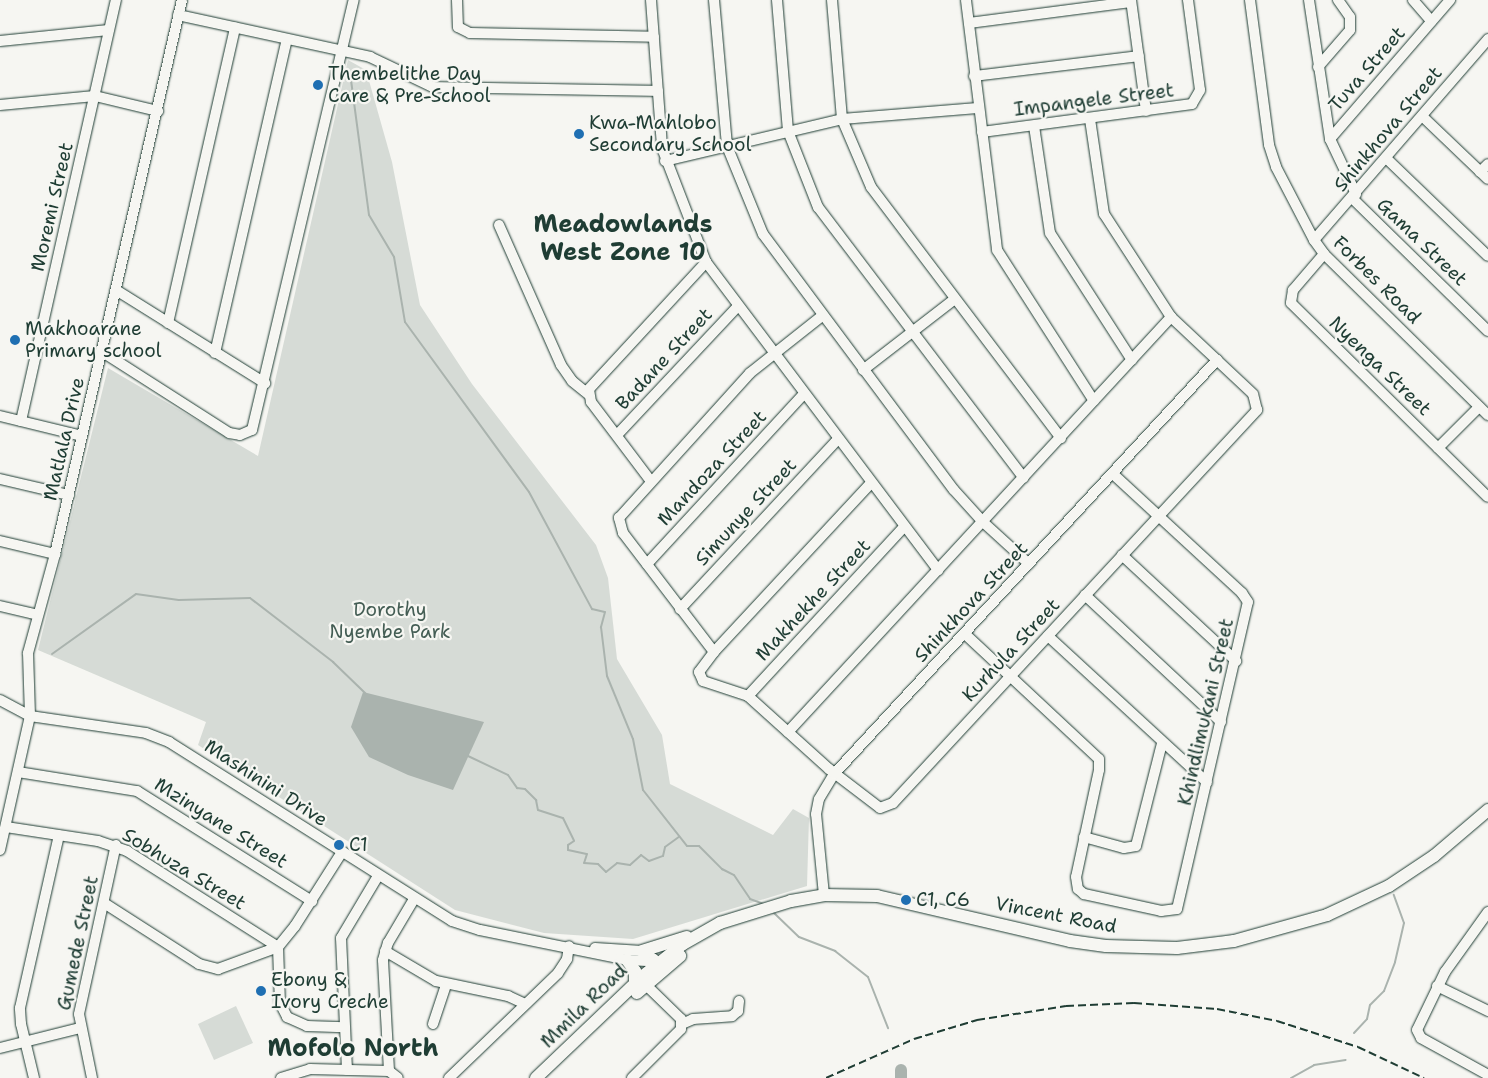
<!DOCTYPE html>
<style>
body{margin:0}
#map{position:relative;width:1488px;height:1078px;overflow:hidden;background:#f6f6f2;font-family:"Shantell Sans",sans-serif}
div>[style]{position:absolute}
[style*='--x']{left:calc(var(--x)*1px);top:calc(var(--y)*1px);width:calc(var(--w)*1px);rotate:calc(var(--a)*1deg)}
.green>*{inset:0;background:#d6dbd6}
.water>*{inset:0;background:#aab3ae}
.stream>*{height:2px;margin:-1px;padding:0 1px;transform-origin:1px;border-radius:1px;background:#aab3ae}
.river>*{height:12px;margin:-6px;padding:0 6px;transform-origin:6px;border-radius:6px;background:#aab3ae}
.roads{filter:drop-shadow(0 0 1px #1f3d34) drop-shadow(0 0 1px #1f3d34)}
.minor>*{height:10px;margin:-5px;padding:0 5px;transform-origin:5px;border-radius:5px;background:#f6f6f2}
.major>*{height:12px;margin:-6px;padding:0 6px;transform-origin:6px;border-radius:6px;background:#f6f6f2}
.rail>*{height:2px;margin-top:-1px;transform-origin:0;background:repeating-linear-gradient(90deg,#1f3d34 0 8px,transparent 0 12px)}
.dots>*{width:14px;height:14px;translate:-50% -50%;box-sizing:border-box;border:2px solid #f6f6f2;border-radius:50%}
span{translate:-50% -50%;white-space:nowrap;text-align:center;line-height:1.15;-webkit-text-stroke:4.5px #f6f6f2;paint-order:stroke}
.street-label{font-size:19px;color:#1f3d34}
.poi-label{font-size:19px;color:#1f3d34}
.left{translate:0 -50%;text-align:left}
.park-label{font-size:19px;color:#445d54}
.district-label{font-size:24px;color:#1f3d34;font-weight:700}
</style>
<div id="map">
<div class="green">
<i style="clip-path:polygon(348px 60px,366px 70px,392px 162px,420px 305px,472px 384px,596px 545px,608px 578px,617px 659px,662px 735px,670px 784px,773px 835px,793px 809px,809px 818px,807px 886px,633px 939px,544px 933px,455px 910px,198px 745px,206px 722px,38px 650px,108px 368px,258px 456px)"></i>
<i style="clip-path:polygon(236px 1006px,253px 1043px,214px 1060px,198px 1024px)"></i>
</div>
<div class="water">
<i style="clip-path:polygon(363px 692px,484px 722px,453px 790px,408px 775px,369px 757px,351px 727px)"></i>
</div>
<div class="stream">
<i style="--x:351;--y:80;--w:136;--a:82.4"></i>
<i style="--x:369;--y:215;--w:49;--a:59.2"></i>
<i style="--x:394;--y:257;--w:66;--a:80.4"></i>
<i style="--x:405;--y:322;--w:210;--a:53.9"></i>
<i style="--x:529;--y:492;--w:133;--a:61.7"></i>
<i style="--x:592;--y:609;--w:13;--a:13"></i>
<i style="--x:605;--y:612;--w:16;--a:105"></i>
<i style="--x:601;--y:627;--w:49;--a:83"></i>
<i style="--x:607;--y:676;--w:68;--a:67.6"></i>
<i style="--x:633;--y:739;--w:52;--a:78.9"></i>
<i style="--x:643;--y:790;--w:71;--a:51.8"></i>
<i style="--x:687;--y:846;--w:12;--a:0"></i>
<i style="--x:699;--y:846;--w:33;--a:45"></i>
<i style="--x:722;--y:869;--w:13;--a:27"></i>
<i style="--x:734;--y:875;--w:29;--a:56"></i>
<i style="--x:750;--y:899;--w:15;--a:20"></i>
<i style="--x:52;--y:654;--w:103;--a:-35.5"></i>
<i style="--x:136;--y:594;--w:43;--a:7.9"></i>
<i style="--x:179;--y:600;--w:71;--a:-1.6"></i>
<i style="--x:250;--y:598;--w:105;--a:37.6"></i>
<i style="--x:333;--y:662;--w:45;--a:44.1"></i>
<i style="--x:468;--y:756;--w:44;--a:25.4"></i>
<i style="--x:508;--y:775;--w:16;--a:55"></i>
<i style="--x:517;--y:788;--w:8;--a:7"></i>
<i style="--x:525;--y:789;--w:16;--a:45"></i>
<i style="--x:536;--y:800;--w:10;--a:79"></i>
<i style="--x:538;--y:810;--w:26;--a:18"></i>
<i style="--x:563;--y:818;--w:25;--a:64"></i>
<i style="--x:574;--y:841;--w:7;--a:146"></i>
<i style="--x:568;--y:845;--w:5;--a:90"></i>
<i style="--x:568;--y:850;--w:19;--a:12"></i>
<i style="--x:587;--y:854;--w:9;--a:108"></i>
<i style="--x:584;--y:863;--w:14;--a:4"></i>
<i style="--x:598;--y:864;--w:11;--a:45"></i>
<i style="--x:606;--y:872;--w:14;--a:-39"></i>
<i style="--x:617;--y:863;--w:13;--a:9"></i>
<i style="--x:630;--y:865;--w:15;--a:-42"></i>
<i style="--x:641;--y:855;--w:10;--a:37"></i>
<i style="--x:649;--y:861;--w:15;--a:-20"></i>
<i style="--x:663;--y:856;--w:9;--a:-77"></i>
<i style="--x:665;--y:847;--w:17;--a:-36"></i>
<i style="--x:773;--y:912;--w:36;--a:44"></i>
<i style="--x:799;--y:937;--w:39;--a:21"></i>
<i style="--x:835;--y:951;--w:42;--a:38.2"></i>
<i style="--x:868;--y:977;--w:55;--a:68.6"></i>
<i style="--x:1354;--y:1033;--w:19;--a:-47"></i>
<i style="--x:1367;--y:1019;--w:14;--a:-78"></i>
<i style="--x:1370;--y:1005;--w:20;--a:-45"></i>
<i style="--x:1384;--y:991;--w:31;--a:-69"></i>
<i style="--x:1395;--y:962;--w:40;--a:-77"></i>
<i style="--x:1404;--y:923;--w:30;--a:-110"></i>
<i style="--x:1291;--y:1078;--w:26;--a:-29"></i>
<i style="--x:1314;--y:1065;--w:32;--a:-9"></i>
</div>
<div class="river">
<i style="--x:901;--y:1078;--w:8;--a:-90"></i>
</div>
<div class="roads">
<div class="minor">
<i style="--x:457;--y:0;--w:27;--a:88"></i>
<i style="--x:458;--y:27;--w:13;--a:27"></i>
<i style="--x:470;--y:33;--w:184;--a:1.2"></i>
<i style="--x:651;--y:0;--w:148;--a:85.7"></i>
<i style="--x:662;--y:148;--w:122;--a:68.9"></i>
<i style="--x:706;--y:262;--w:386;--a:53"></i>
<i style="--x:714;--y:0;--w:147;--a:84.9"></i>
<i style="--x:727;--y:146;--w:95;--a:67.8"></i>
<i style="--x:763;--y:234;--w:319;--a:53.3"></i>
<i style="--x:954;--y:490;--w:43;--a:47.8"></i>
<i style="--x:983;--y:522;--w:62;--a:42.4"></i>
<i style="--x:777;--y:0;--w:131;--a:85.2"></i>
<i style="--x:788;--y:131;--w:82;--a:68.5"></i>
<i style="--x:818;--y:207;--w:340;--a:52.8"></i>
<i style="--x:832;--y:0;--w:119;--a:85.2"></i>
<i style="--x:842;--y:119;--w:74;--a:66.9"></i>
<i style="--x:871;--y:187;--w:315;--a:52.9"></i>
<i style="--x:966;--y:0;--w:252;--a:82.9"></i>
<i style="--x:997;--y:250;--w:179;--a:57.3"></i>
<i style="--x:1131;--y:0;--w:112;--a:82.3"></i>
<i style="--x:1250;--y:0;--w:146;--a:82.5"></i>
<i style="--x:1269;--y:145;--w:23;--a:72"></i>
<i style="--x:1276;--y:167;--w:82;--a:62.5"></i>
<i style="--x:1314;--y:240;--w:17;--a:54"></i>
<i style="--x:1324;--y:254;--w:230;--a:44.5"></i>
<i style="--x:1309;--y:0;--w:141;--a:81.4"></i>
<i style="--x:1330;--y:139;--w:61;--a:64.7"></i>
<i style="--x:1413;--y:0;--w:28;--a:49"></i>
<i style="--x:178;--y:15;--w:197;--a:12.3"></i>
<i style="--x:370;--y:57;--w:70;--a:25.5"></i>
<i style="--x:433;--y:87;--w:225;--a:1"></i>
<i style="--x:969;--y:23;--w:163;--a:-7.4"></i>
<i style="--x:0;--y:41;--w:109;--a:-5.8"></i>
<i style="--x:1318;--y:67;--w:49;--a:-49.1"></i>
<i style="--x:1350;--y:30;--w:13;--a:-90"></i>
<i style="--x:1350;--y:17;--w:21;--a:-125"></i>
<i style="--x:974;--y:76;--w:166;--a:-6.9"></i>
<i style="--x:0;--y:105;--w:95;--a:-5.4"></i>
<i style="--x:95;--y:96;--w:65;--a:13.4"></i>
<i style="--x:1422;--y:116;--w:91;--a:43.7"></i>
<i style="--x:1034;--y:126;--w:108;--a:81.5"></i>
<i style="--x:1050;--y:233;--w:151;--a:57.2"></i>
<i style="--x:982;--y:132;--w:212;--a:-7.6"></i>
<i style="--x:1192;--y:104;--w:16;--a:-60"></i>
<i style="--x:1200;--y:90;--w:91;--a:-97.6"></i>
<i style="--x:1330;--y:139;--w:184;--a:-49.2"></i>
<i style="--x:1386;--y:158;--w:141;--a:43.9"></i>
<i style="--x:665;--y:161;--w:182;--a:-13.3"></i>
<i style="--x:842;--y:119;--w:136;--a:-4.6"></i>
<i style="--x:1480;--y:172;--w:11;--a:-45"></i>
<i style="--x:1352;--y:198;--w:190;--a:44.4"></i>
<i style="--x:499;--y:225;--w:153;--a:66.1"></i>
<i style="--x:561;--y:365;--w:19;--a:55"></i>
<i style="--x:572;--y:381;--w:22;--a:39"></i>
<i style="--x:1314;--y:240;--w:266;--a:-49.1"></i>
<i style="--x:1324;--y:254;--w:48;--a:130.7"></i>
<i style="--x:1293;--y:290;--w:13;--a:99"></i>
<i style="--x:1291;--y:303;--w:276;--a:44.6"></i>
<i style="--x:116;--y:290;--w:176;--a:32"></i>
<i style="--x:168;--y:323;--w:303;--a:-77.2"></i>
<i style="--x:101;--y:351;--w:152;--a:32.6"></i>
<i style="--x:229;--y:433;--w:11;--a:10"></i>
<i style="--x:240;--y:435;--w:13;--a:-23"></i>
<i style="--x:252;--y:430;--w:442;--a:-76.7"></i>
<i style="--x:215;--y:353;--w:322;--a:-77.1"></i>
<i style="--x:863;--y:370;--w:116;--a:-37.7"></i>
<i style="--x:0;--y:416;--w:84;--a:13.7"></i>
<i style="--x:21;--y:421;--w:432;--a:-77.3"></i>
<i style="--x:617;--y:435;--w:175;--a:-46.8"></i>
<i style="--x:1438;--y:448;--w:58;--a:-45"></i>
<i style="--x:0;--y:479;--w:71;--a:13.1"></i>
<i style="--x:650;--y:480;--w:98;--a:-127.1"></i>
<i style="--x:591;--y:402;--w:13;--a:-99"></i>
<i style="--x:589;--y:389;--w:173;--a:-47.3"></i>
<i style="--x:871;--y:483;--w:231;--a:132.9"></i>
<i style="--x:714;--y:652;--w:25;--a:127"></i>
<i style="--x:699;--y:672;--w:10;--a:66"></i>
<i style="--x:703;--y:681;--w:47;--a:18.4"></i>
<i style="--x:748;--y:696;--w:109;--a:42"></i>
<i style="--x:829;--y:769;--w:64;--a:37.4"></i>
<i style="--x:880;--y:808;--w:14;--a:-21"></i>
<i style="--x:893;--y:803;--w:536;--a:-47.19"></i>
<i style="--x:1257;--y:410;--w:16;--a:-104"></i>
<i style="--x:1253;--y:394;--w:112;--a:-136.8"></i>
<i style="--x:1171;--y:317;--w:123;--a:-123"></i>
<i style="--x:1104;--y:214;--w:96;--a:-98.4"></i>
<i style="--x:0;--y:541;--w:57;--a:13.3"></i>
<i style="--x:1122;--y:555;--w:156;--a:42.9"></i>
<i style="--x:647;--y:564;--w:230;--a:-47.3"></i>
<i style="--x:1085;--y:595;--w:186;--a:43"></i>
<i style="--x:0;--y:606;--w:39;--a:13"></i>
<i style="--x:680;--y:609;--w:231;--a:-47.1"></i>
<i style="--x:965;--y:634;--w:183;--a:43"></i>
<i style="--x:1099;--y:759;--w:11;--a:90"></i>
<i style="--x:1099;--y:770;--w:109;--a:102.1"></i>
<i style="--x:1076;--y:877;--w:12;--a:81"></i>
<i style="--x:1078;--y:889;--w:8;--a:40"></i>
<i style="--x:1084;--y:894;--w:79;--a:12.4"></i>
<i style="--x:1161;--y:911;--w:16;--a:-7"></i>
<i style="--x:1177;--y:909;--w:315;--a:-77"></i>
<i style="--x:1248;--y:602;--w:11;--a:-124"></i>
<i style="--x:1242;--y:593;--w:176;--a:-137.3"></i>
<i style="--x:1048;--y:636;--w:216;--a:42.6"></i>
<i style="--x:714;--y:652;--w:150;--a:-127.4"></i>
<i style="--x:623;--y:533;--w:16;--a:-105"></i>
<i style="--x:619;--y:518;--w:195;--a:-47.9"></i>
<i style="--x:750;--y:373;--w:92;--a:-38.4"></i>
<i style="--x:748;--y:696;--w:230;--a:-47.3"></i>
<i style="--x:0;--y:700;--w:34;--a:28"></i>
<i style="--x:30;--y:716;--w:117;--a:8.3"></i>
<i style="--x:146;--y:733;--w:25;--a:21"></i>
<i style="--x:169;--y:742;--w:335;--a:32.3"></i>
<i style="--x:452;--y:921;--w:29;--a:18"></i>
<i style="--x:480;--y:930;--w:150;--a:11.5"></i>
<i style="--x:627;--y:960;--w:35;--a:3"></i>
<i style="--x:788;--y:732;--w:565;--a:-47.3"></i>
<i style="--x:18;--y:772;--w:121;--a:9.1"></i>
<i style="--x:137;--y:791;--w:207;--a:32.2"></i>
<i style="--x:6;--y:827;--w:93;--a:8.7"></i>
<i style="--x:98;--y:841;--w:31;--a:19"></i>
<i style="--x:127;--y:851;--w:179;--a:32.4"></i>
<i style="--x:278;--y:947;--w:56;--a:88"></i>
<i style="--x:280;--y:1003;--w:16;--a:63"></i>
<i style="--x:287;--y:1017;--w:22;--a:24"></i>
<i style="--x:307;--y:1026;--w:37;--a:2"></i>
<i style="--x:1084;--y:837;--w:41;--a:15.4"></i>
<i style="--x:1124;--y:848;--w:12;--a:-9"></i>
<i style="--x:1136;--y:846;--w:106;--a:-75.8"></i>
<i style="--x:0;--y:850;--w:137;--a:-77.4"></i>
<i style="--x:30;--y:716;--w:63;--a:-91.8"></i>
<i style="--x:28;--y:653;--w:103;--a:-74.7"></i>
<i style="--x:55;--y:554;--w:568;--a:-77.09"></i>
<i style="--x:824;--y:895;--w:81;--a:-95.6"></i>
<i style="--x:816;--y:814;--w:15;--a:-79"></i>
<i style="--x:819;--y:799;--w:29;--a:-59"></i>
<i style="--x:834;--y:774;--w:564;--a:-47.23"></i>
<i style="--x:104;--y:903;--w:113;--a:32.7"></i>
<i style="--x:199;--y:964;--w:20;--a:15"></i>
<i style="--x:218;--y:969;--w:64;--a:-20.1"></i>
<i style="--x:278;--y:947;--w:27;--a:-51"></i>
<i style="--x:295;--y:926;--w:88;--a:-57.6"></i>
<i style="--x:1488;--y:912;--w:74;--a:125.6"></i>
<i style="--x:1445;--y:972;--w:64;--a:115.8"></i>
<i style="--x:1417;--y:1030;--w:9;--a:63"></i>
<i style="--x:1421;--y:1038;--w:77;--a:28.9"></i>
<i style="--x:595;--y:948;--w:47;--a:3.7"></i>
<i style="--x:642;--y:951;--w:14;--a:34"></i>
<i style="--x:654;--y:959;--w:8;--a:60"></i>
<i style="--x:385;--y:951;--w:59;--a:30.5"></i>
<i style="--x:436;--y:981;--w:74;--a:11.8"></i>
<i style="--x:508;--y:996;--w:19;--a:25"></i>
<i style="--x:1437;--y:986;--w:57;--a:26.1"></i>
<i style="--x:433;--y:1024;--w:41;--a:-71.6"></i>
<i style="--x:682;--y:1024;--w:12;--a:-24"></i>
<i style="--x:693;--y:1019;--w:39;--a:-4"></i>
<i style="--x:732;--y:1016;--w:8;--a:-40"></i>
<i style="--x:738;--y:1011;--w:10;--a:-84"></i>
<i style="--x:0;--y:1048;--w:82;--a:-14"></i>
<i style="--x:347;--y:1070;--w:132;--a:-92.6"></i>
<i style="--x:341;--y:938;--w:72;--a:-59.2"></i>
<i style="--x:389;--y:1071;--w:111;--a:-93.1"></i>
<i style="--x:383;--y:960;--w:18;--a:-74"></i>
<i style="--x:388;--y:943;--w:51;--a:-59.4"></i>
<i style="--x:34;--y:1078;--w:56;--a:-103.5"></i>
<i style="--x:21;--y:1024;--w:16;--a:-94"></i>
<i style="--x:20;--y:1008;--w:177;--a:-77.3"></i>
<i style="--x:92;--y:1078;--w:65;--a:-101.5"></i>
<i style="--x:79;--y:1014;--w:173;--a:-77.7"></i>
<i style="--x:281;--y:1078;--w:30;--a:-17"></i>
<i style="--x:310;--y:1069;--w:79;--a:1.5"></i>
<i style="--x:389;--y:1071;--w:11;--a:38"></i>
<i style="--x:449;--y:1078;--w:151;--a:-43.9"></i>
<i style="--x:558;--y:973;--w:17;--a:-57"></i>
<i style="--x:567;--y:959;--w:13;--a:-81"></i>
<i style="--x:632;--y:1078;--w:69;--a:-45"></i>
<i style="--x:681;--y:1029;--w:10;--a:-90"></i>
<i style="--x:681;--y:1019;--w:49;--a:-135.8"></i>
</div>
<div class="major">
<i style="--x:642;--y:951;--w:47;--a:-17.3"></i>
<i style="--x:627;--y:960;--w:14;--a:54"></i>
<i style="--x:635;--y:971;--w:13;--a:90"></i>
<i style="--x:637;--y:993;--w:57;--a:-40.7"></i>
<i style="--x:536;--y:1078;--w:148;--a:-43.6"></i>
<i style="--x:643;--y:976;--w:51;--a:-38.7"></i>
<i style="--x:683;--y:944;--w:43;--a:-29.6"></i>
<i style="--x:720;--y:923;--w:74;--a:-17.2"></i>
<i style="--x:791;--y:901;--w:34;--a:-10"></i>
<i style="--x:824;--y:895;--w:53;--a:1.1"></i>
<i style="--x:877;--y:896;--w:198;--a:13.1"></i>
<i style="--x:1070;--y:941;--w:36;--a:8"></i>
<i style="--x:1106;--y:946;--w:71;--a:1.6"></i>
<i style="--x:1177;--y:948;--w:57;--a:-7"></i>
<i style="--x:1234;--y:941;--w:97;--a:-15.6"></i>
<i style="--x:1327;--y:915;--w:68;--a:-25.1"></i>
<i style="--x:1389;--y:886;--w:54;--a:-33.7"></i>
<i style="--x:1434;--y:856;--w:71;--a:-40.4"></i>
</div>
</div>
<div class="rail">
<i style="--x:826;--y:1078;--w:96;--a:-23.9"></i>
<i style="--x:914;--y:1039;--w:66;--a:-16.8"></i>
<i style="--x:977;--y:1020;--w:90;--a:-8.9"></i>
<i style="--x:1066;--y:1006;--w:68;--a:-2.5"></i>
<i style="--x:1134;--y:1003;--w:83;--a:4.1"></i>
<i style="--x:1217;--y:1009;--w:61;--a:11.3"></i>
<i style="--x:1277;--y:1021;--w:85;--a:17.8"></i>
<i style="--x:1358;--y:1047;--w:73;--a:25.2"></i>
</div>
<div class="dots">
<i style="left:318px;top:85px;background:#1f6fb2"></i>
<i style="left:579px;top:134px;background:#1f6fb2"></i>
<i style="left:15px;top:340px;background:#1f6fb2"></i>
<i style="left:339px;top:845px;background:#1f6fb2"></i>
<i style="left:906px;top:900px;background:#1f6fb2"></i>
<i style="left:261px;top:991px;background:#1f6fb2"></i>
</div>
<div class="street-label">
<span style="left:1367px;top:69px;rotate:-49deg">Tuva Street</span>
<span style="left:1094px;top:100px;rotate:-7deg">Impangele Street</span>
<span style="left:1388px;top:129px;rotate:-50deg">Shinkhova Street</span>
<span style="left:52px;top:207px;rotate:-77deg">Moremi Street</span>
<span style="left:1422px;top:242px;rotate:44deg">Gama Street</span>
<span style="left:1377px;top:280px;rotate:45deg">Forbes Road</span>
<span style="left:664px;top:359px;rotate:-47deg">Badane Street</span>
<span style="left:1380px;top:366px;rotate:44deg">Nyenga Street</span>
<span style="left:64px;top:439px;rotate:-77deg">Matlala Drive</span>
<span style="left:712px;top:468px;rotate:-47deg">Mandoza Street</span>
<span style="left:746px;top:512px;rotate:-47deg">Simunye Street</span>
<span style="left:813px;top:600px;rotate:-47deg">Makhekhe Street</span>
<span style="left:971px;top:602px;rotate:-47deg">Shinkhova Street</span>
<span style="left:1011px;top:650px;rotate:-47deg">Kurhula Street</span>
<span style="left:1206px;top:712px;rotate:-77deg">Khindlimukani Street</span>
<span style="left:266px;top:783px;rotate:33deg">Mashinini Drive</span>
<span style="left:221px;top:823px;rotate:32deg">Mzinyane Street</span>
<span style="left:184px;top:869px;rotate:31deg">Sobhuza Street</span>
<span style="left:1056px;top:915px;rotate:11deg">Vincent Road</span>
<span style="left:78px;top:943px;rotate:-78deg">Gumede Street</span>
<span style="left:584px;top:1006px;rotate:-44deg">Mmila Road</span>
</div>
<div class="poi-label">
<span class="left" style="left:328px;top:85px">Thembelithe Day<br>Care &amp; Pre-School</span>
<span class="left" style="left:589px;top:134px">Kwa-Mahlobo<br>Secondary School</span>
<span class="left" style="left:25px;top:340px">Makhoarane<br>Primary school</span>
<span class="left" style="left:349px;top:845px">C1</span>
<span class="left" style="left:916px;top:900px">C1, C6</span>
<span class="left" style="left:271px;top:991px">Ebony &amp;<br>Ivory Creche</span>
</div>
<div class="park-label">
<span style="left:390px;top:621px">Dorothy<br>Nyembe Park</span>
</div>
<div class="district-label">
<span style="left:623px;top:239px">Meadowlands<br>West Zone 10</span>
<span style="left:353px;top:1049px">Mofolo North</span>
</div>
</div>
